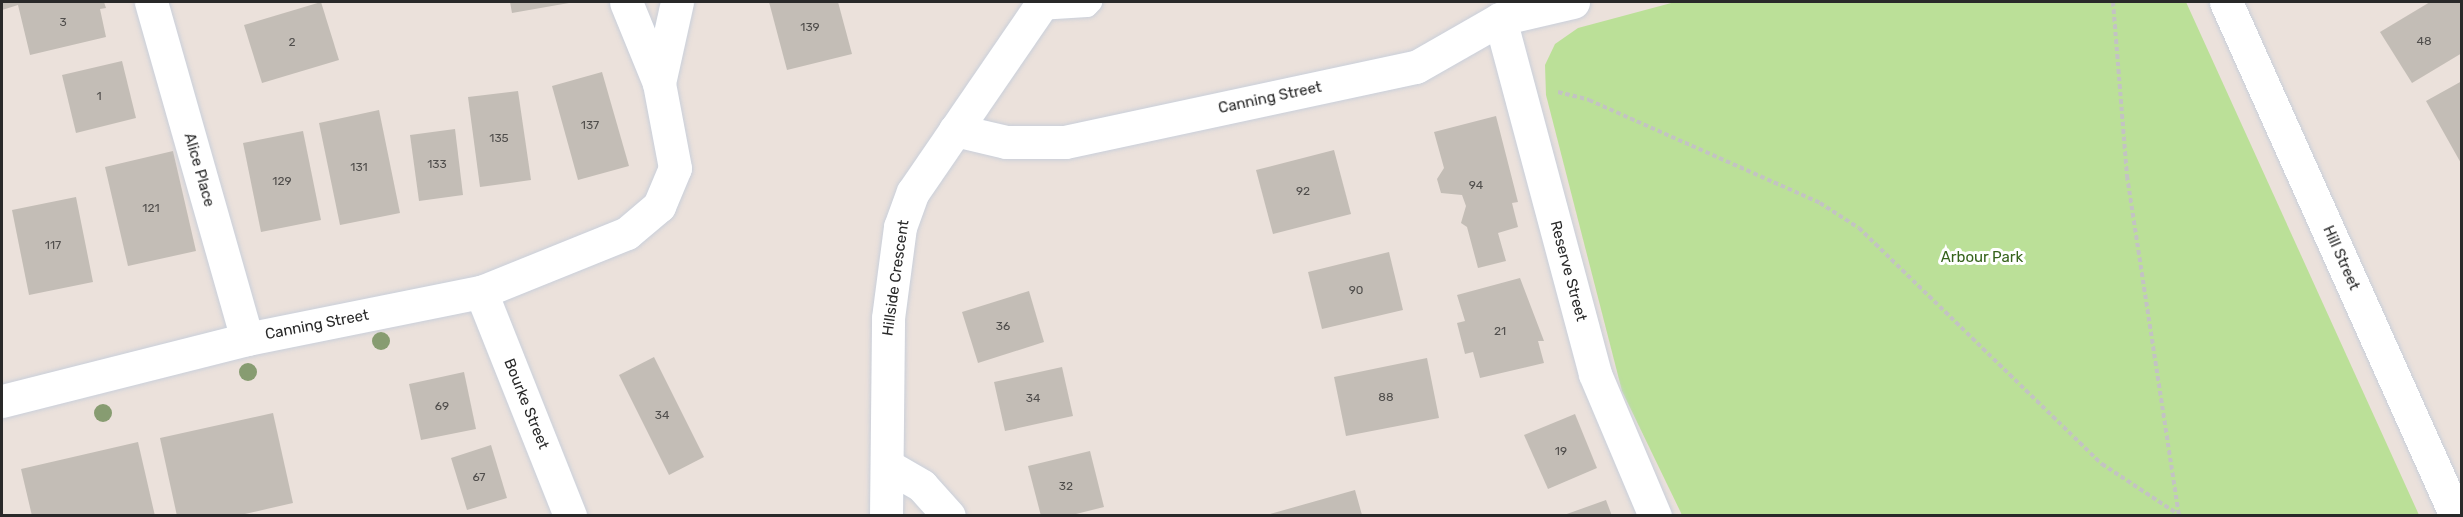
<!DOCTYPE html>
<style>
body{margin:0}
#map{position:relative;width:2463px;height:517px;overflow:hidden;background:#ebe1db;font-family:Rubik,sans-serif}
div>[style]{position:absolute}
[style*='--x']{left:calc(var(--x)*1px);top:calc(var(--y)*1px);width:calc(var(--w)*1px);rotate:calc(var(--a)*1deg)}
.green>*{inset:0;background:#bbe098}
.building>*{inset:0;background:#c3bdb6}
.path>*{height:4px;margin-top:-2px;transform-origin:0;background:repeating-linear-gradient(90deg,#c3c3c3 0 4.5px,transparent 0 7.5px)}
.roads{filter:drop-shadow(0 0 2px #c9cfda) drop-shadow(0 0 2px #c9cfda)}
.lane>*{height:22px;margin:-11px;padding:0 11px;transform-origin:11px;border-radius:11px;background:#fff}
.street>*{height:33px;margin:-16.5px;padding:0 16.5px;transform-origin:16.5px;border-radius:16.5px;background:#fff}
.trees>*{width:18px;height:18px;margin:-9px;border-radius:50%;background:#879c71}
span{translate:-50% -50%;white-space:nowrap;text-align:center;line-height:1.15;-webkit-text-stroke:6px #fff;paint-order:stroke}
.number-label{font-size:12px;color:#504e4c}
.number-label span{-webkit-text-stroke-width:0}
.street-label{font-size:15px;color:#292929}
.park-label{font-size:15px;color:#35631b}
.frame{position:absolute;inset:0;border:3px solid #292929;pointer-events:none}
</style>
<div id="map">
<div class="green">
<i style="clip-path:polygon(1675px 2px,2186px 2px,2419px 515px,1682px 515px,1622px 391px,1546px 95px,1545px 65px,1555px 44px,1578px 28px)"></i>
</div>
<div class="building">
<i style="clip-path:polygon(2px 2px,104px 2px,106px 8px,100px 9px,106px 37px,30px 55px,18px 5px,2px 10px)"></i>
<i style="clip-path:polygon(321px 2px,339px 60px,262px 83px,244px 25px)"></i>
<i style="clip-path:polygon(510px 2px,569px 2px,569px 3px,512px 13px)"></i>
<i style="clip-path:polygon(769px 2px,838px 2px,852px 54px,787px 70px)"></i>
<i style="clip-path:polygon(2430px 2px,2462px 2px,2462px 53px,2412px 83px,2380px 32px)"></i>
<i style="clip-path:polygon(122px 61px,136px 118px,76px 133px,62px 75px)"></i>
<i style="clip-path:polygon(602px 72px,629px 166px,578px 180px,552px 86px)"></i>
<i style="clip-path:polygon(2462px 81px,2462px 165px,2426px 101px)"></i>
<i style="clip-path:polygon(518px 91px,531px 180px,480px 187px,468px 97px)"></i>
<i style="clip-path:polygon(379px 110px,400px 213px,340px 225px,319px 123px)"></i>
<i style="clip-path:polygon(1496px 116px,1518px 202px,1512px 203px,1518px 227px,1498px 233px,1506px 261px,1478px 268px,1467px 227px,1461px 223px,1466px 206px,1462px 195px,1441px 193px,1437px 179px,1444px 168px,1434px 132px)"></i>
<i style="clip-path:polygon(455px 129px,463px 195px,419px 201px,410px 135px)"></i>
<i style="clip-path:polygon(303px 131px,321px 220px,261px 232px,243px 143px)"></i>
<i style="clip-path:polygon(1334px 150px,1351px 214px,1273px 234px,1256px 170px)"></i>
<i style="clip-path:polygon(173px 151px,196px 251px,128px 266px,105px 167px)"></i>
<i style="clip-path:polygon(76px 197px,93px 282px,29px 295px,12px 210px)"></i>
<i style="clip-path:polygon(1389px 252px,1403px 310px,1322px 329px,1308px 272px)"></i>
<i style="clip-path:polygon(1520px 278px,1544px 341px,1538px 341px,1544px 363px,1480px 378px,1473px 352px,1465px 354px,1457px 323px,1465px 321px,1457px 295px)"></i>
<i style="clip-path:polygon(1029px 291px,1044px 342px,978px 363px,962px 312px)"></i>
<i style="clip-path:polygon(654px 357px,704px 457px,669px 475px,619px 375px)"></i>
<i style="clip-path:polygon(1427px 358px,1439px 418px,1346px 436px,1334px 377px)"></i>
<i style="clip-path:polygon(1062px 367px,1073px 416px,1005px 431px,994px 382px)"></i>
<i style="clip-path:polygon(464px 372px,476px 429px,421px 440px,409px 384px)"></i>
<i style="clip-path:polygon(273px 413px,293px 503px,236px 516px,177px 516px,160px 438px)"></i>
<i style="clip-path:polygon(1575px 414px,1597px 468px,1548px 489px,1524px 435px)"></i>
<i style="clip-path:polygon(138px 442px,155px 516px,32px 516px,21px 469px)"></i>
<i style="clip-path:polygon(491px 445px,507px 498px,467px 510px,451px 458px)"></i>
<i style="clip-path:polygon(1090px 451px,1104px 507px,1068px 516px,1041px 516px,1028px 466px)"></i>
<i style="clip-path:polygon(1355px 490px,1362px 515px,1372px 516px,1263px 516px)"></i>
<i style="clip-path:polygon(1606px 500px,1612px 516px,1564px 516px,1564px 515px)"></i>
</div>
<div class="path">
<i style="--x:2113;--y:2;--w:175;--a:85.4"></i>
<i style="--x:2127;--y:176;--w:343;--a:81.3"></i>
<i style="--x:1558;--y:92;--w:32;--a:14"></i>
<i style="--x:1589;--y:100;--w:253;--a:24"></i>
<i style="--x:1820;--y:203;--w:46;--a:32.7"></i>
<i style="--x:1859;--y:228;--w:339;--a:44.2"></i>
<i style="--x:2102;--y:464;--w:95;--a:33.4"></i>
</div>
<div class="roads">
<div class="lane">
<i style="--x:1039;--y:9;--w:48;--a:-3.6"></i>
<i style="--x:1087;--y:6;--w:6;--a:-45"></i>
</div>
<div class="street">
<i style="--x:151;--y:2;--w:350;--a:74.1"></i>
<i style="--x:2226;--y:2;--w:563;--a:65.89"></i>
<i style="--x:1500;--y:19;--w:367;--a:75"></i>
<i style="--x:1595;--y:374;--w:154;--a:67.1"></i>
<i style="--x:659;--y:83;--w:83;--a:-77.5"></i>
<i style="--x:955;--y:130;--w:52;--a:13.2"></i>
<i style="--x:1006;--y:142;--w:59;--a:0"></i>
<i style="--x:1065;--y:142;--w:359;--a:-12.1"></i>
<i style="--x:1416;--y:67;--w:97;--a:-29.7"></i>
<i style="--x:1500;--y:19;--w:75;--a:-13.1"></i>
<i style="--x:481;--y:292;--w:241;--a:68.3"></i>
<i style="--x:2;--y:401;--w:253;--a:-14.2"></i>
<i style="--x:247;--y:339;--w:239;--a:-11.4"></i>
<i style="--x:481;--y:292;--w:157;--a:-22"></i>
<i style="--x:627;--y:233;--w:42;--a:-40.2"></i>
<i style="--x:659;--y:206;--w:41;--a:-67.2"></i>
<i style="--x:675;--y:168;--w:86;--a:-100.7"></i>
<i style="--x:659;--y:83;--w:87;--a:-112.2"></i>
<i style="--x:888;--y:466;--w:39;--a:30"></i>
<i style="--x:922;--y:486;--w:40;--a:48"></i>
<i style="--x:886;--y:516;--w:198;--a:-89.4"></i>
<i style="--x:888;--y:318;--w:92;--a:-82.5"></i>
<i style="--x:900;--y:227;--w:37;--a:-70"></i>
<i style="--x:913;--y:192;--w:230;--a:-55.6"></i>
</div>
</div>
<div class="trees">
<i style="left:381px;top:341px"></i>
<i style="left:248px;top:372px"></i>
<i style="left:103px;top:413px"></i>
</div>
<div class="number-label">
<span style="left:63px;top:23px">3</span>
<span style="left:810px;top:28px">139</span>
<span style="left:2424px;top:42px">48</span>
<span style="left:292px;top:43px">2</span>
<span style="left:99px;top:97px">1</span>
<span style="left:590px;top:126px">137</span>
<span style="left:499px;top:139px">135</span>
<span style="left:437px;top:165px">133</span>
<span style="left:359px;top:168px">131</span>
<span style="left:282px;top:182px">129</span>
<span style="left:1476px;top:186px">94</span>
<span style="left:1303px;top:192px">92</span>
<span style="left:151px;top:209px">121</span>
<span style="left:53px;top:246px">117</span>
<span style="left:1356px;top:291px">90</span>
<span style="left:1003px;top:327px">36</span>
<span style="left:1500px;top:332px">21</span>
<span style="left:1386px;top:398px">88</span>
<span style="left:1033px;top:399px">34</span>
<span style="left:442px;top:407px">69</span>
<span style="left:662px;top:416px">34</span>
<span style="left:1561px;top:452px">19</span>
<span style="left:479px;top:478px">67</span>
<span style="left:1066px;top:487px">32</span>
</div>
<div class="street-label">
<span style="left:1270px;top:98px;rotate:-12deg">Canning Street</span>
<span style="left:199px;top:170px;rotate:74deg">Alice Place</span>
<span style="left:2341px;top:258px;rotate:66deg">Hill Street</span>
<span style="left:1568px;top:271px;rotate:75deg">Reserve Street</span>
<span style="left:896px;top:278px;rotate:-82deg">Hillside Crescent</span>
<span style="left:317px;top:325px;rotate:-11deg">Canning Street</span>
<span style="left:526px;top:404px;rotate:68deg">Bourke Street</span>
</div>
<div class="park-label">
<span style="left:1982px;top:258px">Arbour Park</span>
</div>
<div class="frame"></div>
</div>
